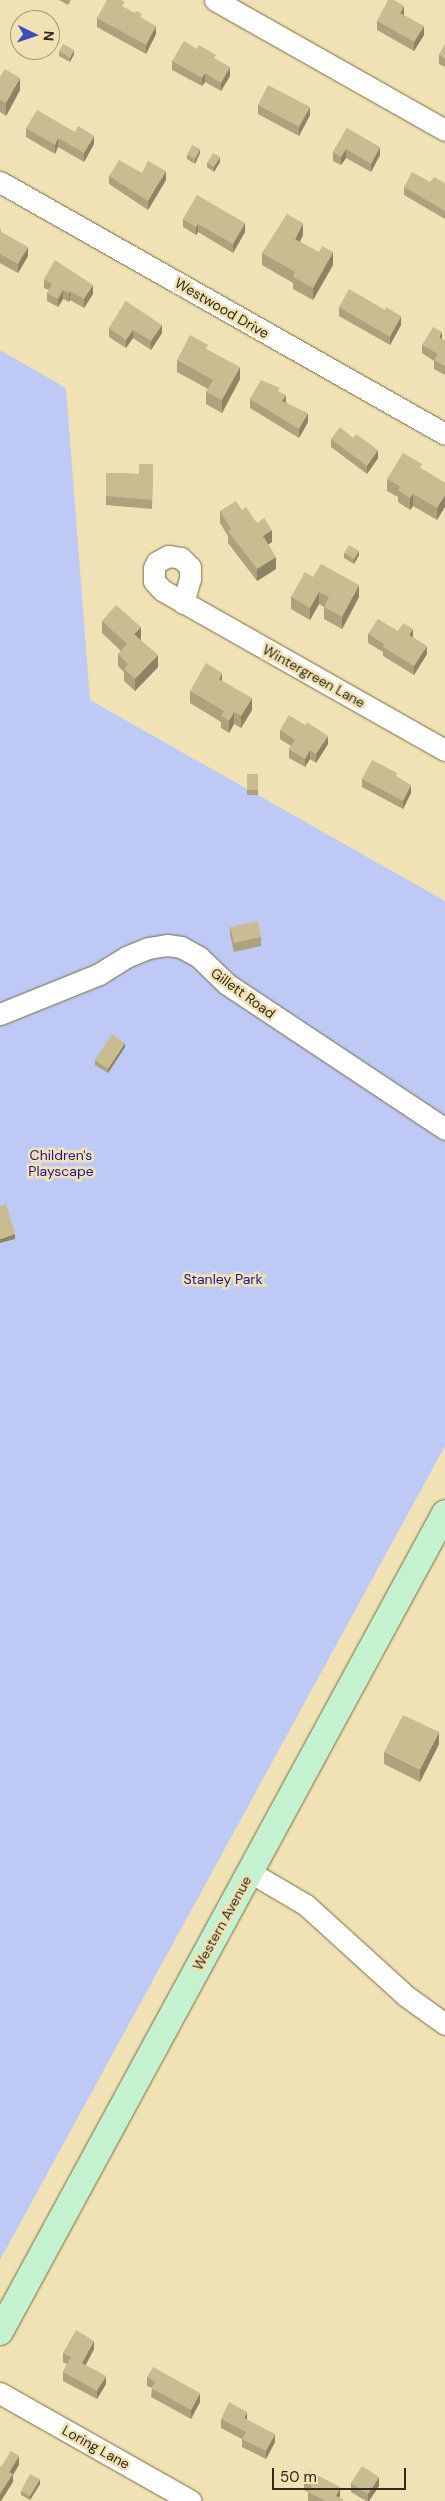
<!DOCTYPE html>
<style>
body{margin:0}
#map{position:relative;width:445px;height:2501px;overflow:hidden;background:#f0e2b5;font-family:"DM Sans",sans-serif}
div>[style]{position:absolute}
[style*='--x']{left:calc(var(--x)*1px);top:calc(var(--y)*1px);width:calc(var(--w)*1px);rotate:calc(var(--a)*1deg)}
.green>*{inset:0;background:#becaf5}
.roads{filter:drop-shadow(0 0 1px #786b43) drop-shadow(0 0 1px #786b43)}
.minor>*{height:21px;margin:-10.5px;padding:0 10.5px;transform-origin:10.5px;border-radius:10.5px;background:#fff}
.major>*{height:26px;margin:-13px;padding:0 13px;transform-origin:13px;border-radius:13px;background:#c4f2d1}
.wall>*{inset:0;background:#aea27d}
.shaded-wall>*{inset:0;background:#8d8466}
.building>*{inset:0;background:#cabc91}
span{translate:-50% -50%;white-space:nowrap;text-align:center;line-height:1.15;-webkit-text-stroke:5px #f0e2b5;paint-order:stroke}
.street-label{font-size:14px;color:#2f2918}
.park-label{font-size:14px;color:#201494}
.north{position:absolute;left:10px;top:10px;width:50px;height:50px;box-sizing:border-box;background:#f0e2b5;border:1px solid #a39876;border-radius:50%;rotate:94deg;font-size:14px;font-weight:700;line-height:20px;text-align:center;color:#2f2918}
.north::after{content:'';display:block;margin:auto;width:18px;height:22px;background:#3f4cc0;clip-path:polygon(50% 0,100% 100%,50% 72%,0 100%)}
.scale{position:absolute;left:272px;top:2468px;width:134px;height:22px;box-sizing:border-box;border:2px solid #2f2918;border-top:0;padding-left:6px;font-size:15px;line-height:18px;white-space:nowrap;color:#2f2918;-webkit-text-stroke:4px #f0e2b5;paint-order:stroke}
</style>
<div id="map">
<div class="green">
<i style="clip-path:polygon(0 350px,66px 388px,90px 700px,445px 901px,445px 1446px,0 2260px)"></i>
</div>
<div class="roads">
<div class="minor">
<i style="--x:215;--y:0;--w:264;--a:29.5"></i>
<i style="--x:0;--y:182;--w:511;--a:29.52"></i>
<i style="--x:183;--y:603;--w:25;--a:-74"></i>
<i style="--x:190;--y:579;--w:12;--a:-90"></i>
<i style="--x:190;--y:567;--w:13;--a:-135"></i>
<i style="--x:181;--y:558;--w:13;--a:-171"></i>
<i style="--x:168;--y:556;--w:13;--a:151"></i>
<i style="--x:157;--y:562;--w:7;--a:117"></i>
<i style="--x:154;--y:568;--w:13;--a:90"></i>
<i style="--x:154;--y:581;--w:12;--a:48"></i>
<i style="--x:162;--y:590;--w:325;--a:29.5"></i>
<i style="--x:0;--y:1014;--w:107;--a:-22"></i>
<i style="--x:99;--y:974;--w:32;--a:-32"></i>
<i style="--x:126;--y:957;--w:24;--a:-22"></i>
<i style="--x:148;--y:948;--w:19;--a:-9"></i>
<i style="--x:167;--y:945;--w:14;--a:8"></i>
<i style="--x:181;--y:947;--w:21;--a:29"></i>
<i style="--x:199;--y:957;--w:39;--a:44"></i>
<i style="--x:227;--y:984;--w:262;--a:33.6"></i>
<i style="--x:250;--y:1872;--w:65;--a:30.5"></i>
<i style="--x:306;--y:1905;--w:135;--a:42.3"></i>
<i style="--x:406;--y:1996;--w:48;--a:35.7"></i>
<i style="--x:0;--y:2393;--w:219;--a:29.5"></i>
</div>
<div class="major">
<i style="--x:0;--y:2332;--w:932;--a:-61.48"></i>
</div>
</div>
<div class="wall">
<i style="clip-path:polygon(59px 0,71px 0,68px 5px)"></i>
<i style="clip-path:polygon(125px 8px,142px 18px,156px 34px,146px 54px,97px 27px,97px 18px)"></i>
<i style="clip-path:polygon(404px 14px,404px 15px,424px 35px,414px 51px,377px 30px,377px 21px)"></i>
<i style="clip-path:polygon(445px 44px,445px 67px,439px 64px,439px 55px)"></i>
<i style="clip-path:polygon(59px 51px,74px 54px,70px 62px,59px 56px)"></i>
<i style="clip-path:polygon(216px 59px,230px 76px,221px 91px,205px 82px,202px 86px,172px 70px,172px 61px)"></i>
<i style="clip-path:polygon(0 77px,20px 90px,6px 116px,0 112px)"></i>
<i style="clip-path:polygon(258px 105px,310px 115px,299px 136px,258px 114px)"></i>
<i style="clip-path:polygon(26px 128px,94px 144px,84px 162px,58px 147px,55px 154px,26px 137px)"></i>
<i style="clip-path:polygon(347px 128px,380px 155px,371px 172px,346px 158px,341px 165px,333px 161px,333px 152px)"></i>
<i style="clip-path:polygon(200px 153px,195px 164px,187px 159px,187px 155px)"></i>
<i style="clip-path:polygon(220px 162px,214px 172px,207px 167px,207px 163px)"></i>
<i style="clip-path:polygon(142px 173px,166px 180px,148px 210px,109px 184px,109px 176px)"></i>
<i style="clip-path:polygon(430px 182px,445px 183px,445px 219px,404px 195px,404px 187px)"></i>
<i style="clip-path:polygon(183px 219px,245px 232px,233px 253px,198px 232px,196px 235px,183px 227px)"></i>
<i style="clip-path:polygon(0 227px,1px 232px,28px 256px,18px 273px,0 263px)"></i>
<i style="clip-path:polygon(303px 235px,300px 242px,333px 265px,313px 300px,293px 289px,293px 283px,262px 265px,262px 253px)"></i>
<i style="clip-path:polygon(44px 279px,93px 294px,84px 308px,70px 300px,69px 302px,63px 299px,58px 307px,47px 301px,47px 293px,49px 290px,44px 288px)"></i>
<i style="clip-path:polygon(126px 301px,162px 333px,151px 350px,133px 338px,126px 348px,109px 337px,109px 328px)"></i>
<i style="clip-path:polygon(339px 307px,401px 325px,390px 345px,339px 316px)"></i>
<i style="clip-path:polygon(442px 339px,445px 341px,445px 375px,434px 369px,434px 361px,422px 353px,422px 345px)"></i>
<i style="clip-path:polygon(208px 350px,240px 379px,222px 413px,206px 404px,206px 392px,208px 389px,177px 372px,177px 360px)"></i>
<i style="clip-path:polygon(280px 392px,286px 402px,308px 422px,299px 438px,250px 408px,250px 399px)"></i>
<i style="clip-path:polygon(331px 439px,378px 458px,367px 474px,331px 447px)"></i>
<i style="clip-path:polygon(153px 464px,152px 509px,106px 505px,106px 473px,139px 474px)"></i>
<i style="clip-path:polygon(422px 469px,445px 483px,437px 520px,413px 506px,410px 510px,398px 502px,398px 497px,387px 491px,387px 479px)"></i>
<i style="clip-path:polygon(242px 510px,257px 523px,272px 542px,268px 544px,276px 569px,257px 581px,228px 543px,228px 536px,220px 523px,220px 511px)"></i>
<i style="clip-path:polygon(344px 553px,359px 555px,354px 564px,344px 558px)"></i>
<i style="clip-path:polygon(313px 577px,359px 597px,342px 629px,324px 619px,324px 607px,319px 604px,310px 620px,291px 609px,291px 597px)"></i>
<i style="clip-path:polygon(102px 621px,141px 639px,140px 639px,158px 667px,135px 691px,124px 681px,124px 672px,118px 666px,118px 654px,121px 651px,102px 633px)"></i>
<i style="clip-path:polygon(398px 631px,413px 637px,427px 654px,414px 675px,383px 656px,383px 652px,368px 643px,368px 634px)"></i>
<i style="clip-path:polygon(222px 681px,252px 710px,241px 728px,234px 724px,229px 733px,221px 728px,221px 722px,190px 703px,190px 691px)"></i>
<i style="clip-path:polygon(280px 730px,328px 744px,316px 763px,310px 759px,305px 767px,289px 758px,289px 749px,291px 746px,280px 739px)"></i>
<i style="clip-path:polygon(247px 774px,258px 774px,258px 795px,247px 795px)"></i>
<i style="clip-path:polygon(397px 777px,411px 793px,403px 809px,362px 787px,362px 779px)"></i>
<i style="clip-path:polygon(230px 927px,261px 937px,261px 946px,234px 952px,230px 935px)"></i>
<i style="clip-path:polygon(125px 1047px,108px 1073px,95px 1065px,95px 1060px)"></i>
<i style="clip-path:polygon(439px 1744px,420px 1782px,384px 1764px,384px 1752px)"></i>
<i style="clip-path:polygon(94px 2349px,86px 2365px,106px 2384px,97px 2399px,63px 2381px,63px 2372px,67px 2364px,63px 2362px,63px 2353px)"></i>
<i style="clip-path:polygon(147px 2377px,200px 2402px,191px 2419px,151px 2397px,152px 2388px,147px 2386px)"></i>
<i style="clip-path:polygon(221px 2419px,247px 2420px,275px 2442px,266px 2459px,242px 2447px,242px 2439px,221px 2428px)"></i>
<i style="clip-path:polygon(304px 2482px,340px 2496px,339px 2497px,343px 2501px,308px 2501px,308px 2492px,304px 2490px)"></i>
<i style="clip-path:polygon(351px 2483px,379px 2486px,369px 2501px,366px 2501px,351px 2492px)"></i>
<i style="clip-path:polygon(40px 2484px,30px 2500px,21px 2495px,21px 2491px)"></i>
</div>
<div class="shaded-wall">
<i style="clip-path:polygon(404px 6px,404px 14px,400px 22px,400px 13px)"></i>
<i style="clip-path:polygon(156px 26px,156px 34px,146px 54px,146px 45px)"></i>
<i style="clip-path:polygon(424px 26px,424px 35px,414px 51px,414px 42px)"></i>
<i style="clip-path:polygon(56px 39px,56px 43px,50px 53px,50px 48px)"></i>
<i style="clip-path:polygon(74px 50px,74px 54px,70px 62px,70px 58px)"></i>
<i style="clip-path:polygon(230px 67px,230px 76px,221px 91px,221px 83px)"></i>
<i style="clip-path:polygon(205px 73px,205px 82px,202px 86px,202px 78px)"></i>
<i style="clip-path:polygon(20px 78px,20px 90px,6px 116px,6px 103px)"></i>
<i style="clip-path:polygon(310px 107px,310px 115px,299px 136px,299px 127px)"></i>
<i style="clip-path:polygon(94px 136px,94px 144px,84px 162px,84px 153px)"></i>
<i style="clip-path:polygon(58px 138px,58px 147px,55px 154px,55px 145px)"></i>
<i style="clip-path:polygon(380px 147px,380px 155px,371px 172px,371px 164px)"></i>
<i style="clip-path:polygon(200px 149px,200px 153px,195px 164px,195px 159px)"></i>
<i style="clip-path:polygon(346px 149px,346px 158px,341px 165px,341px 157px)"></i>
<i style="clip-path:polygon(220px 157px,220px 162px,214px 172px,214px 167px)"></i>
<i style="clip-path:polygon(166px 171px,166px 180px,148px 210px,148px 201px)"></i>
<i style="clip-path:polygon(245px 223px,245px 232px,233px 253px,233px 244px)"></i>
<i style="clip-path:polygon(303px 223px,303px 235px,295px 251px,295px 239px)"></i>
<i style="clip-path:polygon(198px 224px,198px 232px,196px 235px,196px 227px)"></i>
<i style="clip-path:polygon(28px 247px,28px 256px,18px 273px,18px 264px)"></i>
<i style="clip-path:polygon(333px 252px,333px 265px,313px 300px,313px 288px)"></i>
<i style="clip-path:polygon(93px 285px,93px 294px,84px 308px,84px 299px)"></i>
<i style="clip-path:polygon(63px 290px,63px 299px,58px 307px,58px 299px)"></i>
<i style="clip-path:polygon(70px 291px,70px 300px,69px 302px,69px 293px)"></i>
<i style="clip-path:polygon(401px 316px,401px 325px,390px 345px,390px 337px)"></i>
<i style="clip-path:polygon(162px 325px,162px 333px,151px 350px,151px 341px)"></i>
<i style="clip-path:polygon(133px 330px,133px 338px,126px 348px,126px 340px)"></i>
<i style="clip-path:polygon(442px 332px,442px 340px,439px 337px)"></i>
<i style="clip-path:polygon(240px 367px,240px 379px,222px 413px,222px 400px)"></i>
<i style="clip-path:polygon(286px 395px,286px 404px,282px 401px)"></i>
<i style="clip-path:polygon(308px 413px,308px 422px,299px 438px,299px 429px)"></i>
<i style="clip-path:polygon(378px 450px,378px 458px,367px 474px,367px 466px)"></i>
<i style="clip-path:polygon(413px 494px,413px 506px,410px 510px,410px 498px)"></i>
<i style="clip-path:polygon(445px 495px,445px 507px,437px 520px,437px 508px)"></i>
<i style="clip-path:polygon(272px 530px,272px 542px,263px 548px,263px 536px)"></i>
<i style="clip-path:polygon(359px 551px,359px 555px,354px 564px,354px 559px)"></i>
<i style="clip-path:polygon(276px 557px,276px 569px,257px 581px,257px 569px)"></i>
<i style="clip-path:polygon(359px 585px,359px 597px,342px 629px,342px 617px)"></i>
<i style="clip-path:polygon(319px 592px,319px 604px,310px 620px,310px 608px)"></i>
<i style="clip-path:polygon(141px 627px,141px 639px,134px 646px,134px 634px)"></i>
<i style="clip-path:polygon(413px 629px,413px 637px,409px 644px,409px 635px)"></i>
<i style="clip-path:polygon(427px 646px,427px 654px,414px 675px,414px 666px)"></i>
<i style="clip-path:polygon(158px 655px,158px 667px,135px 691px,135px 679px)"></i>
<i style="clip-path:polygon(222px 673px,222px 685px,219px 679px)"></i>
<i style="clip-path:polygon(252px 698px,252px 710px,241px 728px,241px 716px)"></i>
<i style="clip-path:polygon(234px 712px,234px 724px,229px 733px,229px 721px)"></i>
<i style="clip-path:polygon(328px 736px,328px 744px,316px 763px,316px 754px)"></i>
<i style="clip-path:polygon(310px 750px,310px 759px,305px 767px,305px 759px)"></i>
<i style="clip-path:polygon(411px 785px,411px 793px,403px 809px,403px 801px)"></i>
<i style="clip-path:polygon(125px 1043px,125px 1047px,108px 1073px,108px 1069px)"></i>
<i style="clip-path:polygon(15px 1234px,15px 1239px,0 1243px,0 1239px)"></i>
<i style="clip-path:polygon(439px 1732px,439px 1744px,420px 1782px,420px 1770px)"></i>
<i style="clip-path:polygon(94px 2341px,94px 2349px,82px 2371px,82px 2363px)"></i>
<i style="clip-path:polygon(106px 2376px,106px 2384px,97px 2399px,97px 2391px)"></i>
<i style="clip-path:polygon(200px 2393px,200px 2402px,191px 2419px,191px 2410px)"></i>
<i style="clip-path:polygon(247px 2412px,247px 2420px,244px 2418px)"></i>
<i style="clip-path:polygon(275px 2434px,275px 2442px,266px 2459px,266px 2451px)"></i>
<i style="clip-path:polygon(19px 2456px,19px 2465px,13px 2475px,13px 2482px,1px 2501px,0 2501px,0 2494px,9px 2472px)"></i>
<i style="clip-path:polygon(379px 2477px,379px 2486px,369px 2501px,368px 2501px,368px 2494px)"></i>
<i style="clip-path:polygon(40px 2479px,40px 2484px,30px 2500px,30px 2496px)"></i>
<i style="clip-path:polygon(340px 2487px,340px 2496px,337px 2501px,336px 2496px)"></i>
</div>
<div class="building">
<i style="clip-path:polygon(107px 0,121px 0,125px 2px,122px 6px,135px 13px,137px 11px,142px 14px,140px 17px,156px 26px,146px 45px,97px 18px)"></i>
<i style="clip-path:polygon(388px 0,394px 0,404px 6px,400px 13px,424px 26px,414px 42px,377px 21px)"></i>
<i style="clip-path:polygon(50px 35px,56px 39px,50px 48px)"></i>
<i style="clip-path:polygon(184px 41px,197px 49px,199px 45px,216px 55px,214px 58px,230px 67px,221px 83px,205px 73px,202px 78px,172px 61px)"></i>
<i style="clip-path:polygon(63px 44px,74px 50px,70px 58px,59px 51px)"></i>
<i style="clip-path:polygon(445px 44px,445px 59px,439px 55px)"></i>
<i style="clip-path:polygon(5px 69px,20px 78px,6px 103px,0 100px,0 77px)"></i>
<i style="clip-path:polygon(268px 85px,310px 107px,299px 127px,258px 105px)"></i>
<i style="clip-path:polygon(37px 110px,75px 132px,78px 126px,94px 136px,84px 153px,58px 138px,55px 145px,26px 128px)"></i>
<i style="clip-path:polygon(347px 128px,380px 147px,371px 164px,346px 149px,341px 157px,333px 152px)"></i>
<i style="clip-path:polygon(192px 145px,200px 149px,195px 159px,187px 155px)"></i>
<i style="clip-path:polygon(213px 153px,220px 157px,214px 167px,207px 163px)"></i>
<i style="clip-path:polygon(119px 160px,142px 173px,148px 161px,166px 171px,148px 201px,109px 176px)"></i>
<i style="clip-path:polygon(412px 172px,430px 182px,434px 177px,445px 183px,445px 211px,404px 187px)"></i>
<i style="clip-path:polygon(197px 195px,245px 223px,233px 244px,198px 224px,196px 227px,183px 219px)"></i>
<i style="clip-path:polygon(287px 214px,303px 223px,295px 239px,319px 252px,322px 246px,333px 252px,313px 288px,293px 277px,295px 272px,262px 253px)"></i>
<i style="clip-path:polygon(0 231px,28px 247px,18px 264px,0 254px)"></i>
<i style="clip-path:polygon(55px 260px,93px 285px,84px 299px,70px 291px,69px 293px,63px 290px,58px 299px,47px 293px,52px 284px,44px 279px)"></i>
<i style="clip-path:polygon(349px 289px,385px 310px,386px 307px,401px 316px,390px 337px,339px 307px)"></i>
<i style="clip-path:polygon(126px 301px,162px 325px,151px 341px,133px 330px,126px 340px,109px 328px)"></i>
<i style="clip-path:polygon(433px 327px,442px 332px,439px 337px,445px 341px,445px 366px,434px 360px,438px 354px,422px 345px)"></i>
<i style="clip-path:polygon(190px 335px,208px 345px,206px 349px,240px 367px,222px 400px,206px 392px,213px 380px,177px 360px)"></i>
<i style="clip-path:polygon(261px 380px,280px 388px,278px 391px,286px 395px,282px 401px,308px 413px,299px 429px,250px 399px)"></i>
<i style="clip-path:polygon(340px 427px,353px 438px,356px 434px,378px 450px,367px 466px,331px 439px)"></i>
<i style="clip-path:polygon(403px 453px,422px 464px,420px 468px,445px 483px,445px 495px,437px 508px,413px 494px,410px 498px,398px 490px,400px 486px,387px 479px)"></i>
<i style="clip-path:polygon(139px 464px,153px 464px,152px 500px,106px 496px,106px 473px,139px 474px)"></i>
<i style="clip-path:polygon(236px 501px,242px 510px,246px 507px,257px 523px,264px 518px,272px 530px,263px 536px,276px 557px,257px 569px,228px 531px,231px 529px,220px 511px)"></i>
<i style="clip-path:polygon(349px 545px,359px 551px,354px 559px,344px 553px)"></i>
<i style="clip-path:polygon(321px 564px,359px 585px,342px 617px,324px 607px,329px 597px,319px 592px,310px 608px,291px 597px,305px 572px,313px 577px)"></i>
<i style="clip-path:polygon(116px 605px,141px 627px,134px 634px,158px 655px,135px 679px,124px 669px,128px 664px,118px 654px,127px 644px,102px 621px)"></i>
<i style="clip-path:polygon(378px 619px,398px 631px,403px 623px,413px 629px,409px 635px,427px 646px,414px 666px,383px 647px,384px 644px,368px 634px)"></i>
<i style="clip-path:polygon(206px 663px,222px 673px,219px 679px,252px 698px,241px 716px,234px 712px,229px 721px,221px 716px,224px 711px,190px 691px)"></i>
<i style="clip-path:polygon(289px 715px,305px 725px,307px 722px,328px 736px,316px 754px,310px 750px,305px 759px,289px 749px,295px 740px,280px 730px)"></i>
<i style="clip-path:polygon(372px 760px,397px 773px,396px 776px,411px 785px,403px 801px,362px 779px)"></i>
<i style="clip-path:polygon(247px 774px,258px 774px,258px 790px,247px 790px)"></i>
<i style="clip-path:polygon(258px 921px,261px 937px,234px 943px,230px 927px)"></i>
<i style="clip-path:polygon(112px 1034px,125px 1043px,108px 1069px,95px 1060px)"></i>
<i style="clip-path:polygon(6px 1204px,15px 1234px,0 1239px,0 1206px)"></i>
<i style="clip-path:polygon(403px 1715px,439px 1732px,420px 1770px,384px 1752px)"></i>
<i style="clip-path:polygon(76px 2330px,94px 2341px,82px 2363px,106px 2376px,97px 2391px,63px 2372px,71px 2357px,63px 2353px)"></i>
<i style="clip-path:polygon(153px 2367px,200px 2393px,191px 2410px,151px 2388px,155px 2382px,147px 2377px)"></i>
<i style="clip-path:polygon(229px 2402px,247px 2412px,244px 2418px,275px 2434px,266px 2451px,242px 2439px,246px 2432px,221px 2419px)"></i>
<i style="clip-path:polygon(11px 2451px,19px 2456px,9px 2472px,13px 2474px,0 2494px,0 2466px,1px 2467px)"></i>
<i style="clip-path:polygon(362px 2466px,379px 2477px,368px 2494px,351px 2483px)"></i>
<i style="clip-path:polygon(309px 2471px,340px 2487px,336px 2496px,343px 2499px,342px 2501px,325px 2501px,308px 2492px,312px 2486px,304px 2482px)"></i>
<i style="clip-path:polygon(30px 2474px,40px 2479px,30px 2496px,21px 2491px)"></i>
</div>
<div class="street-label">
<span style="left:222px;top:308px;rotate:30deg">Westwood Drive</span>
<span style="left:314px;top:676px;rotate:29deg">Wintergreen Lane</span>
<span style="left:243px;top:993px;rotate:36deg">Gillett Road</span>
<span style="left:222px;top:1923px;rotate:-61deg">Western Avenue</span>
<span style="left:96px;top:2447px;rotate:29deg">Loring Lane</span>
</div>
<div class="park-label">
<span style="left:61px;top:1163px">Children's<br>Playscape</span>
<span style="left:223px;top:1279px">Stanley Park</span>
</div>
<div class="north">N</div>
<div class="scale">50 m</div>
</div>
